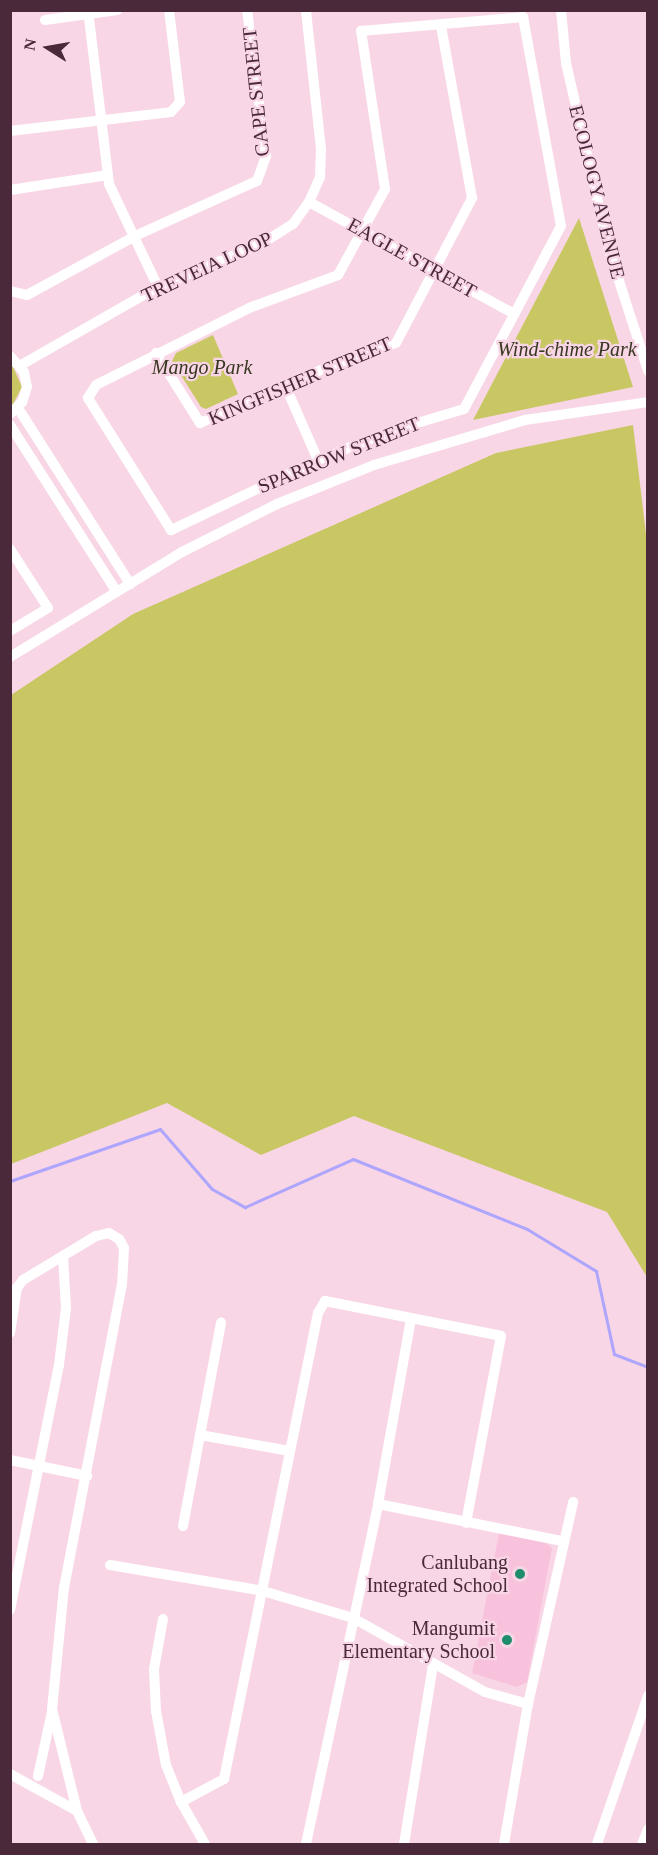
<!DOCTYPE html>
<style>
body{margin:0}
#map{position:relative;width:658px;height:1855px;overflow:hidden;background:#f8d6e6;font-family:"Times New Roman",serif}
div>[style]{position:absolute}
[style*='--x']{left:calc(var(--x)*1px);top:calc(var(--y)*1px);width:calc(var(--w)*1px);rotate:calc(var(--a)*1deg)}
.built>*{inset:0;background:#f8c2dd}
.green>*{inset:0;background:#c9c763}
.stream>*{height:3px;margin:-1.5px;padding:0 1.5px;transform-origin:1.5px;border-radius:1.5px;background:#aea5fd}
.minor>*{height:10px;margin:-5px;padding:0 5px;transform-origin:5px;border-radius:5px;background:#fff}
.dots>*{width:16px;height:16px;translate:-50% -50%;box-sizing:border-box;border:3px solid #f8d6e6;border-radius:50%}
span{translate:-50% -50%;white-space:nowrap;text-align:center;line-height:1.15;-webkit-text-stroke:4.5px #f8d6e6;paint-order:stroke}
.street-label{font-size:20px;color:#49293a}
.park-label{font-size:20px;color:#383821;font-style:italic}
.poi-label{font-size:20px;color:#49293a}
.right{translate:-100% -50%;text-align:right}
.frame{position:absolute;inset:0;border:12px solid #49293a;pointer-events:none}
.north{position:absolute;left:18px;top:18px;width:60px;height:60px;-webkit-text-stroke:4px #f8d6e6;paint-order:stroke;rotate:281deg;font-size:16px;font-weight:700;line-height:24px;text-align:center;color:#49293a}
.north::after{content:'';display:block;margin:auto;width:21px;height:27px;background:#49293a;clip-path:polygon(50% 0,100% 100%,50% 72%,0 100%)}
</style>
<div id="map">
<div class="built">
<i style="clip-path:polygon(499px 1533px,546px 1543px,552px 1548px,527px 1682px,517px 1687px,472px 1673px)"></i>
</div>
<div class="green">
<i style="clip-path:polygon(579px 218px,633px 387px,473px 420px)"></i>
<i style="clip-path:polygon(213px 335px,238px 394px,206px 409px,201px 407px,172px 361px,176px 353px)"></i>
<i style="clip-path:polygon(11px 362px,22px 387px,11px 408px)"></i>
<i style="clip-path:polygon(633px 425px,648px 551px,647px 1277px,607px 1212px,354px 1116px,261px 1155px,167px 1103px,11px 1164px,11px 695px,133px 614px,496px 453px)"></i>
</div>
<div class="stream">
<i style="--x:10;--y:1181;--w:159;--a:-19.1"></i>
<i style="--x:160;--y:1129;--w:79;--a:49.1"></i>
<i style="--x:212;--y:1189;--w:38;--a:29"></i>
<i style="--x:245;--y:1207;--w:118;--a:-24"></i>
<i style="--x:353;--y:1159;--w:188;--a:21.9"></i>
<i style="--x:527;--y:1229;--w:81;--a:31.3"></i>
<i style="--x:596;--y:1271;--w:85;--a:77.8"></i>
<i style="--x:614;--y:1354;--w:36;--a:21"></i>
</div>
<div class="minor">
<i style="--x:88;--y:10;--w:175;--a:83.1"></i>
<i style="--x:109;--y:184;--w:114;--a:64.6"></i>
<i style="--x:561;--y:10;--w:53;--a:84.6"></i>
<i style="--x:566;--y:63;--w:195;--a:77"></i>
<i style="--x:610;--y:253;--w:124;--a:72.1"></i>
<i style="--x:523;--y:17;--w:212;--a:79.7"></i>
<i style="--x:561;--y:226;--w:207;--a:117.9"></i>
<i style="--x:464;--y:409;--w:79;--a:163.2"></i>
<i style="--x:388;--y:432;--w:75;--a:158.2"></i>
<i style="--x:318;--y:460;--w:163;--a:154.5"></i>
<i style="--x:171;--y:530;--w:156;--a:-122.2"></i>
<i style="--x:88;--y:398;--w:15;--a:-58"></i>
<i style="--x:96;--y:385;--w:171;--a:-26.7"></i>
<i style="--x:249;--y:308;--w:95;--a:-20.3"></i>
<i style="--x:338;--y:275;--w:98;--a:-61.3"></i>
<i style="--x:385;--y:189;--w:160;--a:-98.6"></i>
<i style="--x:361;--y:31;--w:163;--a:-4.9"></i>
<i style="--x:45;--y:20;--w:73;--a:-7.9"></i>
<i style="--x:10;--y:131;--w:162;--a:-6.7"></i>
<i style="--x:171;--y:112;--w:13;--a:-48"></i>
<i style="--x:180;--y:102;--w:93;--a:-96.8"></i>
<i style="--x:10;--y:190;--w:99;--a:-8.7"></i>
<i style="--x:309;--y:202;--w:234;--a:28.6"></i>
<i style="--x:10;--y:291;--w:17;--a:13"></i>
<i style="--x:27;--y:295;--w:123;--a:-28.6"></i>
<i style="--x:135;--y:236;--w:134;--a:-24.3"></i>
<i style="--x:257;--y:181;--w:27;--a:-70"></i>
<i style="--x:266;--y:156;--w:147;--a:-97.4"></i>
<i style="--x:156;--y:353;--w:83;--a:57.8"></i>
<i style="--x:200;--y:423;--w:150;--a:-23.7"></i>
<i style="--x:337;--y:363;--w:62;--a:-18.7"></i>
<i style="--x:396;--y:343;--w:164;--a:-62.3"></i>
<i style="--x:472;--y:198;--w:176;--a:-100.2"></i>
<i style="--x:10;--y:356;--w:21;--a:49"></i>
<i style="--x:24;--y:372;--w:15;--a:79"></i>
<i style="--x:27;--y:387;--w:16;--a:108"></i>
<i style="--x:22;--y:402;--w:17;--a:135"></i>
<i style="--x:21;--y:365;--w:158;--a:-29.7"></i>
<i style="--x:158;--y:287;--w:112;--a:-22.7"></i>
<i style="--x:261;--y:244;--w:38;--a:-32"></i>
<i style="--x:293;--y:224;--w:27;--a:-54"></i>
<i style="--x:309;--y:202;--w:27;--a:-66"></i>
<i style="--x:320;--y:177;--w:28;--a:-88"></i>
<i style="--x:321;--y:149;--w:140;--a:-96.2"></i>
<i style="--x:285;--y:385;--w:82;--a:66.3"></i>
<i style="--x:18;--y:408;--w:209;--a:57.5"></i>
<i style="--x:10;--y:425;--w:198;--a:57.4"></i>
<i style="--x:10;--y:549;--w:70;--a:57.2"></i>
<i style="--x:48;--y:608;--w:44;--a:148.8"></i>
<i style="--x:10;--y:657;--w:202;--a:-31.4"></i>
<i style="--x:182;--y:552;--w:106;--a:-26.8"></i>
<i style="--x:277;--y:504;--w:105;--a:-21.9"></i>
<i style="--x:374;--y:465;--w:158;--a:-16.6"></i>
<i style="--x:525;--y:420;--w:124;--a:-8.3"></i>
<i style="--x:10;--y:1333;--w:46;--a:-81.2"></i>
<i style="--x:17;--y:1288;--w:10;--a:-53"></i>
<i style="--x:23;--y:1280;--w:85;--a:-31.1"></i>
<i style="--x:96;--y:1236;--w:13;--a:-13"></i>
<i style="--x:109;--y:1233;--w:12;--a:31"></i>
<i style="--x:119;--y:1239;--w:10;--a:61"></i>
<i style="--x:124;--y:1248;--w:36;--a:93"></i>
<i style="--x:122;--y:1284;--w:309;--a:100.8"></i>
<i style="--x:64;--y:1587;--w:123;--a:95.6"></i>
<i style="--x:52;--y:1709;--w:105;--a:76.2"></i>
<i style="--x:77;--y:1811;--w:37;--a:64"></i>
<i style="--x:200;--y:1435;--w:91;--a:10.1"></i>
<i style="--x:10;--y:1460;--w:79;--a:11.7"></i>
<i style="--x:378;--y:1504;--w:188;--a:11.4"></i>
<i style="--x:183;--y:1526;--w:207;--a:-79.4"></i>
<i style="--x:110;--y:1565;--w:155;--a:9.6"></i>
<i style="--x:263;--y:1591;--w:94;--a:16.7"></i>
<i style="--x:353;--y:1618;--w:151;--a:29.3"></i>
<i style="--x:485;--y:1692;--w:45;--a:15.6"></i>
<i style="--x:10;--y:1610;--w:250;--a:-78.7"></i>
<i style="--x:59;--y:1365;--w:57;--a:-83"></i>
<i style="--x:66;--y:1308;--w:52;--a:-93.3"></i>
<i style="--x:163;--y:1619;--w:51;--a:100.2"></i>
<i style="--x:154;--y:1669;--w:42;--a:87.3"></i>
<i style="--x:156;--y:1711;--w:55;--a:79.5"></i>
<i style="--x:166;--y:1765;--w:40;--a:68"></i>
<i style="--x:181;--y:1802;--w:48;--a:60.3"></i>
<i style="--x:10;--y:1774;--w:77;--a:28.9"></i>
<i style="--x:38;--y:1776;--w:66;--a:-77.7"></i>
<i style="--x:181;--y:1802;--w:49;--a:-28.1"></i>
<i style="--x:224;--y:1779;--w:475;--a:-78.6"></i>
<i style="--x:318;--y:1313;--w:14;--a:-60"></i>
<i style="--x:325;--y:1301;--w:179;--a:11.2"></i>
<i style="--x:501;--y:1336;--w:190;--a:100.6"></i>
<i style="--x:306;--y:1844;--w:348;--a:-78"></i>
<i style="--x:378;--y:1504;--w:189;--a:-79.9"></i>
<i style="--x:404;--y:1844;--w:181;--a:-80.8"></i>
<i style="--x:504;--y:1844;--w:142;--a:-80.3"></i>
<i style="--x:528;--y:1704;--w:207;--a:-77.4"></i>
<i style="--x:597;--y:1844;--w:157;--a:-71"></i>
<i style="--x:642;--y:1844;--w:16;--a:-68"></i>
</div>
<div class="dots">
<i style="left:520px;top:1574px;background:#1f8d6d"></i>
<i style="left:507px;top:1640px;background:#1f8d6d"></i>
</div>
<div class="street-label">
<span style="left:256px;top:92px;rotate:-96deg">CAPE STREET</span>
<span style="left:597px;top:192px;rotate:76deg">ECOLOGY AVENUE</span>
<span style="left:412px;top:258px;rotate:29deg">EAGLE STREET</span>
<span style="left:207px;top:267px;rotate:-25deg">TREVEIA LOOP</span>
<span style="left:300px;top:381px;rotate:-23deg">KINGFISHER STREET</span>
<span style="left:339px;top:455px;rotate:-22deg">SPARROW STREET</span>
</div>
<div class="park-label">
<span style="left:567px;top:349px">Wind-chime Park</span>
<span style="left:202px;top:367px">Mango Park</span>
</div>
<div class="poi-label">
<span class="right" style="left:508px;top:1574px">Canlubang<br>Integrated School</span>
<span class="right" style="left:495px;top:1640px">Mangumit<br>Elementary School</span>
</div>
<div class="frame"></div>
<div class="north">N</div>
</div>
